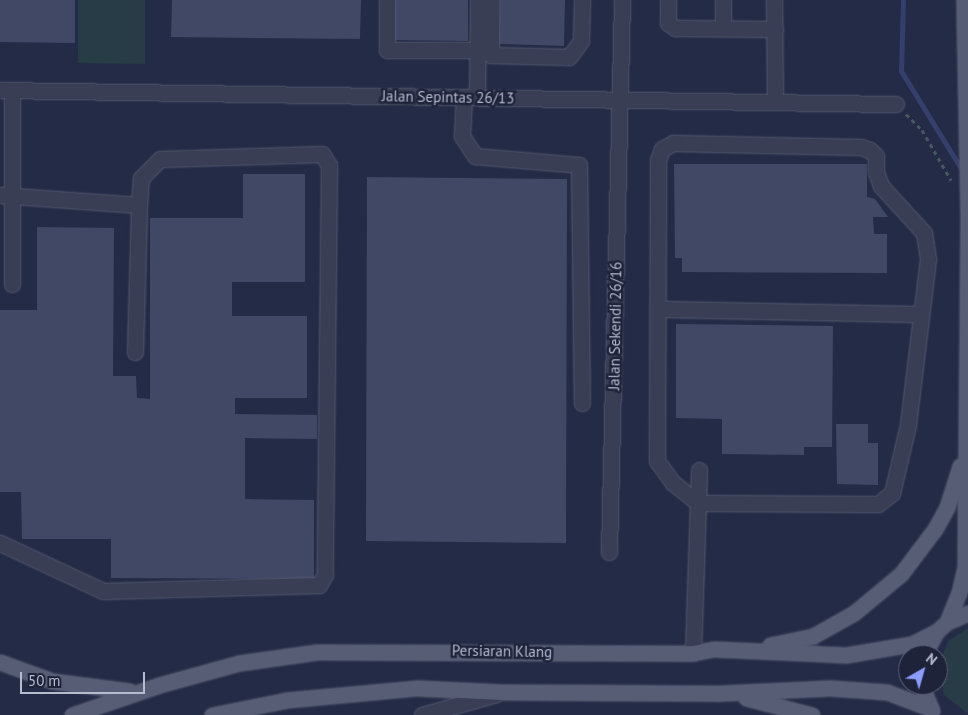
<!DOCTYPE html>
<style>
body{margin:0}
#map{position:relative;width:968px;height:715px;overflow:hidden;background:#242b46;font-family:"PT Sans",sans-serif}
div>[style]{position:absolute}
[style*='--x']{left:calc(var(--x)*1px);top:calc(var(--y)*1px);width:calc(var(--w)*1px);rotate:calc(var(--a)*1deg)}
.green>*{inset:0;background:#273c46}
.stream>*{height:5px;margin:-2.5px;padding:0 2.5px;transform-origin:2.5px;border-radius:2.5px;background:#353f6c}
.building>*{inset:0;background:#414866}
.path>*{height:3px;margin-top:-1.5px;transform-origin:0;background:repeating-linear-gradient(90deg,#455962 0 4px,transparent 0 8px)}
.roads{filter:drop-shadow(0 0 1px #55596f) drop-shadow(0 0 1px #55596f)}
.minor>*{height:15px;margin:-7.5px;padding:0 7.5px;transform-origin:7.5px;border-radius:7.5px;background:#393e55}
.major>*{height:15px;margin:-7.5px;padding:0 7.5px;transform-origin:7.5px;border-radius:7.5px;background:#575d75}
span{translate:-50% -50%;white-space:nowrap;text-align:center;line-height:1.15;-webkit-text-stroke:5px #1e233a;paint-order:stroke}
.street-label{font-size:15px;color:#b7bbce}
.north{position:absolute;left:898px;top:645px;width:50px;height:50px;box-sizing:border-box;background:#1e233a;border:1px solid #5b6075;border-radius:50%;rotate:38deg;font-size:14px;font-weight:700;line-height:20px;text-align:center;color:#b7bbce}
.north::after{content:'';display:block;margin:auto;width:18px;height:22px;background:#8b9eff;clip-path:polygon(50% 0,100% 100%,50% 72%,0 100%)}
.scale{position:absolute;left:20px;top:672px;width:125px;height:22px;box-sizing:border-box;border:2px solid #b7bbce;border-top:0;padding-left:6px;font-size:15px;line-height:18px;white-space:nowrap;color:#b7bbce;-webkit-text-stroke:4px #1e233a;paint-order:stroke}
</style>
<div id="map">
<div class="green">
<i style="clip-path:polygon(78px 0,145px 0,145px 64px,78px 63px)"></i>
<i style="clip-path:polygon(968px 628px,968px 714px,944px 695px,938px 668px,948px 641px)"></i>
</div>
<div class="stream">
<i style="--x:903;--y:0;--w:71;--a:91.6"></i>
<i style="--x:901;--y:71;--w:116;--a:58.4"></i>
</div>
<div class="building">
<i style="clip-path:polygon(0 0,75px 0,75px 43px,0 42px)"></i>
<i style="clip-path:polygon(172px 0,361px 0,360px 39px,171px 37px)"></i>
<i style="clip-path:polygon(392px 0,468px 0,468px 41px,392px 40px)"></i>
<i style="clip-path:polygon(500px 0,565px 0,564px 46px,499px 44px)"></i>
<i style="clip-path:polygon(674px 164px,867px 164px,867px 197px,875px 199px,888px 217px,873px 217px,874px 234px,887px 234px,887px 273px,682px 272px,682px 258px,675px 258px)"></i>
<i style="clip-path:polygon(243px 174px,305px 174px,305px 282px,232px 282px,232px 316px,307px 316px,307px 398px,235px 398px,235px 414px,317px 415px,317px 439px,245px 438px,245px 499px,314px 500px,314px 579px,111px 578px,111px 539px,22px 539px,21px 492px,0 492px,0 310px,37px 310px,37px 227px,114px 228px,113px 376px,136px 376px,137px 398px,150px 399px,150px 218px,243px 218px)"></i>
<i style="clip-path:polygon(367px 177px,567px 179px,566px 543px,366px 541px)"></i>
<i style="clip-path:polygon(676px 324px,833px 326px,832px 447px,804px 447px,804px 455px,722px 454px,722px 419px,676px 418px)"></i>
<i style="clip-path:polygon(836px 424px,868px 424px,868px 443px,878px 443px,878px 485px,837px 484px)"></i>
</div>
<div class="path">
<i style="--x:906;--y:114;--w:23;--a:45"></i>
<i style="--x:922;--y:130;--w:58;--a:59.9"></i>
</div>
<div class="roads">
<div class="minor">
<i style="--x:387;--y:0;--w:50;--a:90"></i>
<i style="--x:387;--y:50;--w:90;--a:0"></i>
<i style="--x:491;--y:0;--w:55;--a:90"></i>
<i style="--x:491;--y:55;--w:78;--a:1.5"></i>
<i style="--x:569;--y:57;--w:20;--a:-53"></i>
<i style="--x:581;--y:41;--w:41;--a:-88.6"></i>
<i style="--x:668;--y:0;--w:23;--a:90"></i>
<i style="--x:668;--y:23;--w:9;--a:36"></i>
<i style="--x:675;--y:28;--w:100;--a:0.6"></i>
<i style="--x:723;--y:0;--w:28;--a:90"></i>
<i style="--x:774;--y:0;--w:102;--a:89.4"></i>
<i style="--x:0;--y:90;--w:896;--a:0.9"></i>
<i style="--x:464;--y:97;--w:39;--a:93"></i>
<i style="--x:462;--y:136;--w:24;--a:57"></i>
<i style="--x:475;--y:156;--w:104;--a:4.9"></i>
<i style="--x:579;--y:165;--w:238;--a:89.3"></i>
<i style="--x:477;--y:97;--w:97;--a:-89.4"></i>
<i style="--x:673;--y:143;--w:188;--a:1.2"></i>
<i style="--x:861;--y:147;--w:9;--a:18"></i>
<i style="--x:870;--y:150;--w:8;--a:45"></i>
<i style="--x:876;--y:156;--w:16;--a:90"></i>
<i style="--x:876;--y:172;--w:15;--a:70"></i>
<i style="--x:881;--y:186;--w:64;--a:47.5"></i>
<i style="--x:924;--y:233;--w:26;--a:81"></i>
<i style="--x:928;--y:259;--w:167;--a:96.9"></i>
<i style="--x:908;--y:425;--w:70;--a:103.2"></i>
<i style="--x:892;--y:493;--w:18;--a:142"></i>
<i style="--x:878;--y:504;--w:180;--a:-179.7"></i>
<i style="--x:698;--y:503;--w:32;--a:-141"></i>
<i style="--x:673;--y:483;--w:27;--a:-126"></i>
<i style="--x:657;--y:461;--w:301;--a:-89.8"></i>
<i style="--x:658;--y:160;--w:12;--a:-70"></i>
<i style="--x:662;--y:149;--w:13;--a:-29"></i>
<i style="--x:0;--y:195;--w:139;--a:4.1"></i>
<i style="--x:139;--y:205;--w:27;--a:-86"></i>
<i style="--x:141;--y:178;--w:27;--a:-45"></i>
<i style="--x:160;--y:159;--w:162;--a:-1.8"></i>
<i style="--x:322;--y:154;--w:13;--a:58"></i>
<i style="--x:329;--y:165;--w:410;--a:90.6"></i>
<i style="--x:325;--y:575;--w:12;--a:121"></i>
<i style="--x:319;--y:585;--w:216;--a:178.4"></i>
<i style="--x:103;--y:591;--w:114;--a:-155"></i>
<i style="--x:12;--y:284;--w:194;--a:-90"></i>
<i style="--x:658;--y:309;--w:263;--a:1.1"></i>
<i style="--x:135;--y:352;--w:147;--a:-88.4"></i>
<i style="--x:609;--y:552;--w:552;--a:-88.65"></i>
<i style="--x:693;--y:653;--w:183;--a:-88.1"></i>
<i style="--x:422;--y:715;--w:77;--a:-15.8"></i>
</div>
<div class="major">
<i style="--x:947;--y:622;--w:31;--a:-68"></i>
<i style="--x:959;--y:593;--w:28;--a:-77"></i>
<i style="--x:965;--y:566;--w:351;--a:-89.5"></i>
<i style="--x:968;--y:215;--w:215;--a:-91.1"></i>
<i style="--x:770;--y:645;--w:44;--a:-11.8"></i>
<i style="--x:813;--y:636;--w:47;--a:-29.3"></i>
<i style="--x:854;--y:613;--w:61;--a:-39.7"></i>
<i style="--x:901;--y:574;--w:56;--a:-52.9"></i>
<i style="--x:935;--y:529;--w:25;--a:-61"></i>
<i style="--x:947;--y:507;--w:43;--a:-72.4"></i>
<i style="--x:924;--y:655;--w:26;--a:-62"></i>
<i style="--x:936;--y:632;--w:15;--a:-42"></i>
<i style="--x:947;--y:622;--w:23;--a:-23"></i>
<i style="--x:0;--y:662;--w:55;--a:20.1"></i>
<i style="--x:52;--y:681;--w:78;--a:7.4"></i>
<i style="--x:921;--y:685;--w:28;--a:67"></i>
<i style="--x:746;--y:698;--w:68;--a:14.4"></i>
<i style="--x:72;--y:715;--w:92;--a:-19"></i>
<i style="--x:159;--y:685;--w:83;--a:-15.4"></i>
<i style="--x:239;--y:663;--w:79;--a:-8"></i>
<i style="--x:317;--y:652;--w:376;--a:0.2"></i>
<i style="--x:693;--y:653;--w:21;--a:-11"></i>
<i style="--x:714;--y:649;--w:132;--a:2.6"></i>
<i style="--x:846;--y:655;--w:67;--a:-9.5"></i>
<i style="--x:912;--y:644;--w:27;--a:-27"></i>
<i style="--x:212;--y:715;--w:76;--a:-11.3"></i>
<i style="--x:287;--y:700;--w:131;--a:-5.3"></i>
<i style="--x:417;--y:688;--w:85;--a:2.7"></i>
<i style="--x:502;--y:692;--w:220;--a:0.3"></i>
<i style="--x:722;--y:693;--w:108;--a:-2.7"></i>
<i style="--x:830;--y:688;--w:57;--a:4"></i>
<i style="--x:887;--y:692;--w:45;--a:20.9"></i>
</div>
</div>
<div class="street-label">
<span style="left:448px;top:97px;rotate:1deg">Jalan Sepintas 26/13</span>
<span style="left:615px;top:326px;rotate:-89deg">Jalan Sekendi 26/16</span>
<span style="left:502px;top:651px;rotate:1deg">Persiaran Klang</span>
</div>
<div class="north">N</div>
<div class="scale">50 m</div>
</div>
